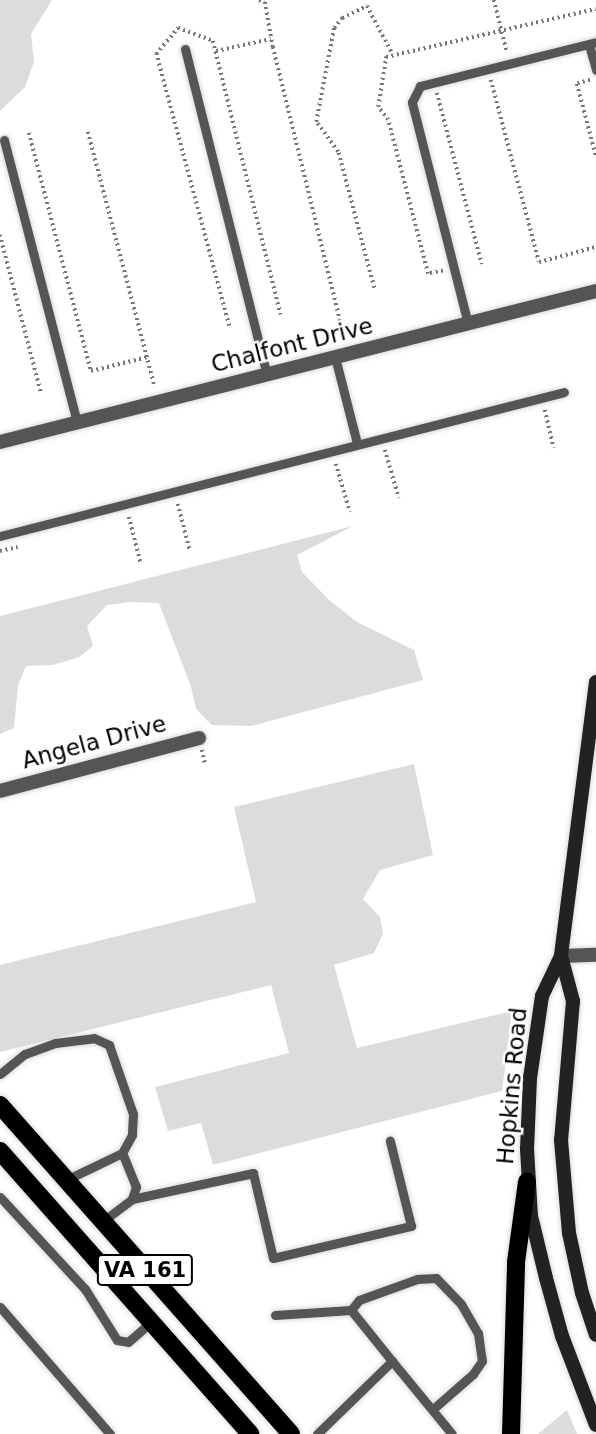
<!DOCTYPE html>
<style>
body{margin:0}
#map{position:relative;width:596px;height:1434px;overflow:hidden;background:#fff;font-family:"DejaVu Sans",sans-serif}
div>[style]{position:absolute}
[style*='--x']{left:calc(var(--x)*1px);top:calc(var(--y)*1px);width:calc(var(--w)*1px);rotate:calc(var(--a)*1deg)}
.green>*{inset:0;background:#dcdcdc}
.path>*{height:3.5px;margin-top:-1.75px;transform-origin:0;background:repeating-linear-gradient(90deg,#777 0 2px,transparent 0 5.5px)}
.roads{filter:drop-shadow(0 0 2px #dbdbdb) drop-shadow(0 0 2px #dbdbdb)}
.service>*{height:9px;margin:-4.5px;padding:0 4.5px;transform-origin:4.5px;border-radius:4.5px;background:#555}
.minor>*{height:14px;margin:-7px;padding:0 7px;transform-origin:7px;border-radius:7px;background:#555}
.secondary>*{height:14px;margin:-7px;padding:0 7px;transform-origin:7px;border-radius:7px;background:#222}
.primary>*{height:18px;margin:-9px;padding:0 9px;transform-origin:9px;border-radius:9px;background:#000}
span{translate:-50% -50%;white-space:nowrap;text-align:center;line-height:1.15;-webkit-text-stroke:5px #fff;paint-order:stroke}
.shield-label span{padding:2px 5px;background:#fff;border:2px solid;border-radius:5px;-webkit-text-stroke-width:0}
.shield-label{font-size:21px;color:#000;font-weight:700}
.street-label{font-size:23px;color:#000}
</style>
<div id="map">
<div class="green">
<i style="clip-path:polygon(0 0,52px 0,31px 34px,34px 62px,25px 87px,0 111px)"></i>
<i style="clip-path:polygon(353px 526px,297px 555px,302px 572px,329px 600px,357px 622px,414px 650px,423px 680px,251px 726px,212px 725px,196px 709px,191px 687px,159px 603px,130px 602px,107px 605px,87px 626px,93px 646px,79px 657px,53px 665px,26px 666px,18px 685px,14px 728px,0 734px,0 616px)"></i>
<i style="clip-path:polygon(414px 764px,433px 855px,380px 870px,363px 899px,380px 917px,383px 934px,374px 953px,334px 965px,357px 1048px,512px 1011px,502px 1091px,213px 1165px,201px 1123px,168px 1131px,155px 1087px,289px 1053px,271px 985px,0 1052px,0 965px,256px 902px,234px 807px)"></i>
<i style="clip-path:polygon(567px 1410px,577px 1434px,538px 1434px)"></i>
</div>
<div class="path">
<i style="--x:259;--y:0;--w:6;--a:18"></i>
<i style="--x:265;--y:2;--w:46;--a:79.9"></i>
<i style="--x:273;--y:47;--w:303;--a:76.2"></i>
<i style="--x:494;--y:0;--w:54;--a:76"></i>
<i style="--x:216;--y:51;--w:56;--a:-12.3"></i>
<i style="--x:491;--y:80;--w:188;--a:75.2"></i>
<i style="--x:539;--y:262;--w:59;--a:-14.7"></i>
<i style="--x:590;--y:80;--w:14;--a:163"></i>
<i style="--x:577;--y:84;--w:74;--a:75.2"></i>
<i style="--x:437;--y:93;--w:177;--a:75.3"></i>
<i style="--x:88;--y:132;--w:264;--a:75.3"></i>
<i style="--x:29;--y:133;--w:246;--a:75.4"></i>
<i style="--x:91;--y:371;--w:58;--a:-14"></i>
<i style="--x:0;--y:235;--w:162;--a:75.4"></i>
<i style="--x:443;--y:271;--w:15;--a:169"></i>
<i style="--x:428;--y:274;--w:159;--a:-104.6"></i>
<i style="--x:388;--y:120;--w:16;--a:-128"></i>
<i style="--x:378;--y:107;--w:51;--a:-80.9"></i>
<i style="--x:386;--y:57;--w:215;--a:-12.9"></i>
<i style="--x:374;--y:288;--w:141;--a:-104.8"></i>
<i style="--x:338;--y:152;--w:37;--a:-126"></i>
<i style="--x:316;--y:122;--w:96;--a:-79.2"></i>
<i style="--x:334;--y:28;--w:13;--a:-51"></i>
<i style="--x:342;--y:18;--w:28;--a:-26"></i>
<i style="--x:367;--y:6;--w:55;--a:62"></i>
<i style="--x:229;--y:326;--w:282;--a:-105"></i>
<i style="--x:156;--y:54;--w:34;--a:-50"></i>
<i style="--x:178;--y:28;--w:37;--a:20"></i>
<i style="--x:213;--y:41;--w:282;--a:76.1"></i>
<i style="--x:545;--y:410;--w:39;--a:77"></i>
<i style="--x:385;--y:450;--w:50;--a:73.7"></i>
<i style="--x:336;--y:464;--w:50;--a:73.7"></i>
<i style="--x:178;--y:504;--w:49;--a:75.7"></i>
<i style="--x:129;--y:517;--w:49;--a:75.7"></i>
<i style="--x:0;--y:551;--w:18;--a:-13"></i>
<i style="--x:202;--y:750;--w:13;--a:77"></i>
</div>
<div class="roads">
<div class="service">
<i style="--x:589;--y:45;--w:26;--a:74"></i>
<i style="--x:185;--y:49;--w:336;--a:75.9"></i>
<i style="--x:4;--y:140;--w:291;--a:75.5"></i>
<i style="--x:468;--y:324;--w:229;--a:-104.2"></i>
<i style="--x:412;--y:102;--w:18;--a:-63"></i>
<i style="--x:420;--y:86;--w:181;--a:-14"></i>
<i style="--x:335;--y:357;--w:89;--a:75.7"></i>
<i style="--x:0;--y:536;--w:582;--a:-14.32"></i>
<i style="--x:0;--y:1074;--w:32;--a:-39"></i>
<i style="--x:25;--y:1054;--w:32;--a:-20"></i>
<i style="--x:55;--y:1043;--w:39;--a:-7"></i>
<i style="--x:94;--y:1038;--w:17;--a:25"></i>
<i style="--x:109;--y:1045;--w:73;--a:70.8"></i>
<i style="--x:133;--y:1114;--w:21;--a:93"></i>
<i style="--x:132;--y:1135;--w:21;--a:119"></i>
<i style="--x:122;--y:1153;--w:62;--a:154.3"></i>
<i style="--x:0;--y:1197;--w:125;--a:47.3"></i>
<i style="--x:85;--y:1289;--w:60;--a:57.9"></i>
<i style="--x:117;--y:1340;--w:11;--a:10"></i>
<i style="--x:128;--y:1342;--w:30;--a:-41"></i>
<i style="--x:132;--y:1199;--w:124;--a:-12.1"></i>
<i style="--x:253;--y:1173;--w:87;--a:76.8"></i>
<i style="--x:273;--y:1258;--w:142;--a:-13.1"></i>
<i style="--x:411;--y:1226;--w:88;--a:-103.9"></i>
<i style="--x:103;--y:1221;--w:36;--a:-37"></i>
<i style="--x:132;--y:1199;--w:13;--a:-72"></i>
<i style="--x:136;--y:1187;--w:37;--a:-112"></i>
<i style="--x:0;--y:1307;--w:168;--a:49.1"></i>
<i style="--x:275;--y:1315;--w:76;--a:-3.8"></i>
<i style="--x:392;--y:1361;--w:65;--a:-128.8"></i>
<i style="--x:351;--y:1310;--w:13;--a:-51"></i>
<i style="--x:359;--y:1300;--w:62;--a:-19.9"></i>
<i style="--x:417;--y:1279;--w:19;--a:-3"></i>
<i style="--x:436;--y:1278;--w:36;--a:46"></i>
<i style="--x:461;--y:1304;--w:34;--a:60"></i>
<i style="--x:478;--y:1333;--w:28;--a:82"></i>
<i style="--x:482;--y:1361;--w:16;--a:125"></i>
<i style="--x:473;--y:1374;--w:53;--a:138.8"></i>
<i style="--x:317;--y:1434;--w:105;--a:-44.2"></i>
<i style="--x:392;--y:1361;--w:94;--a:50.6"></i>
</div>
<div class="minor">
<i style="--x:0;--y:442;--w:615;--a:-14.22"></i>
<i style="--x:0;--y:791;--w:206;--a:-14.9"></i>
<i style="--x:561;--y:956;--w:35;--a:-2"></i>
</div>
<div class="secondary">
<i style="--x:596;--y:682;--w:276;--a:97.3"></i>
<i style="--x:561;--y:956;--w:44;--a:115.4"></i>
<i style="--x:542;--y:996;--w:83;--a:98.3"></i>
<i style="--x:530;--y:1078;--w:71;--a:92.4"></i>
<i style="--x:527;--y:1149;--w:67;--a:86.6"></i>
<i style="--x:531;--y:1216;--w:64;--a:76.4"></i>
<i style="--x:546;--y:1278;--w:60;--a:74.6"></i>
<i style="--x:562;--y:1336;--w:95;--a:69.1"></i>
<i style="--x:561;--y:956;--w:47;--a:75.1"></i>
<i style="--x:573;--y:1001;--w:140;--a:94.9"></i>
<i style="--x:561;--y:1140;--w:93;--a:85.1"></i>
<i style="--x:569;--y:1233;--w:61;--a:77.8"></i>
<i style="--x:582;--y:1293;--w:44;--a:71.6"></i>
</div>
<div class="primary">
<i style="--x:0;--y:1105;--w:439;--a:48.5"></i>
<i style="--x:0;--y:1151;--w:378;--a:48.5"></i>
<i style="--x:511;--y:1434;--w:172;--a:-88.3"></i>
<i style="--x:516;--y:1262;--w:81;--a:-82.2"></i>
</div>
</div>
<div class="shield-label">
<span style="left:145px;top:1270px">VA 161</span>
</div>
<div class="street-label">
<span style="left:292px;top:345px;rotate:-14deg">Chalfont Drive</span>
<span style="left:94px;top:742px;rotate:-15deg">Angela Drive</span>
<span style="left:512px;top:1086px;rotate:-85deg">Hopkins Road</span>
</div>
</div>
